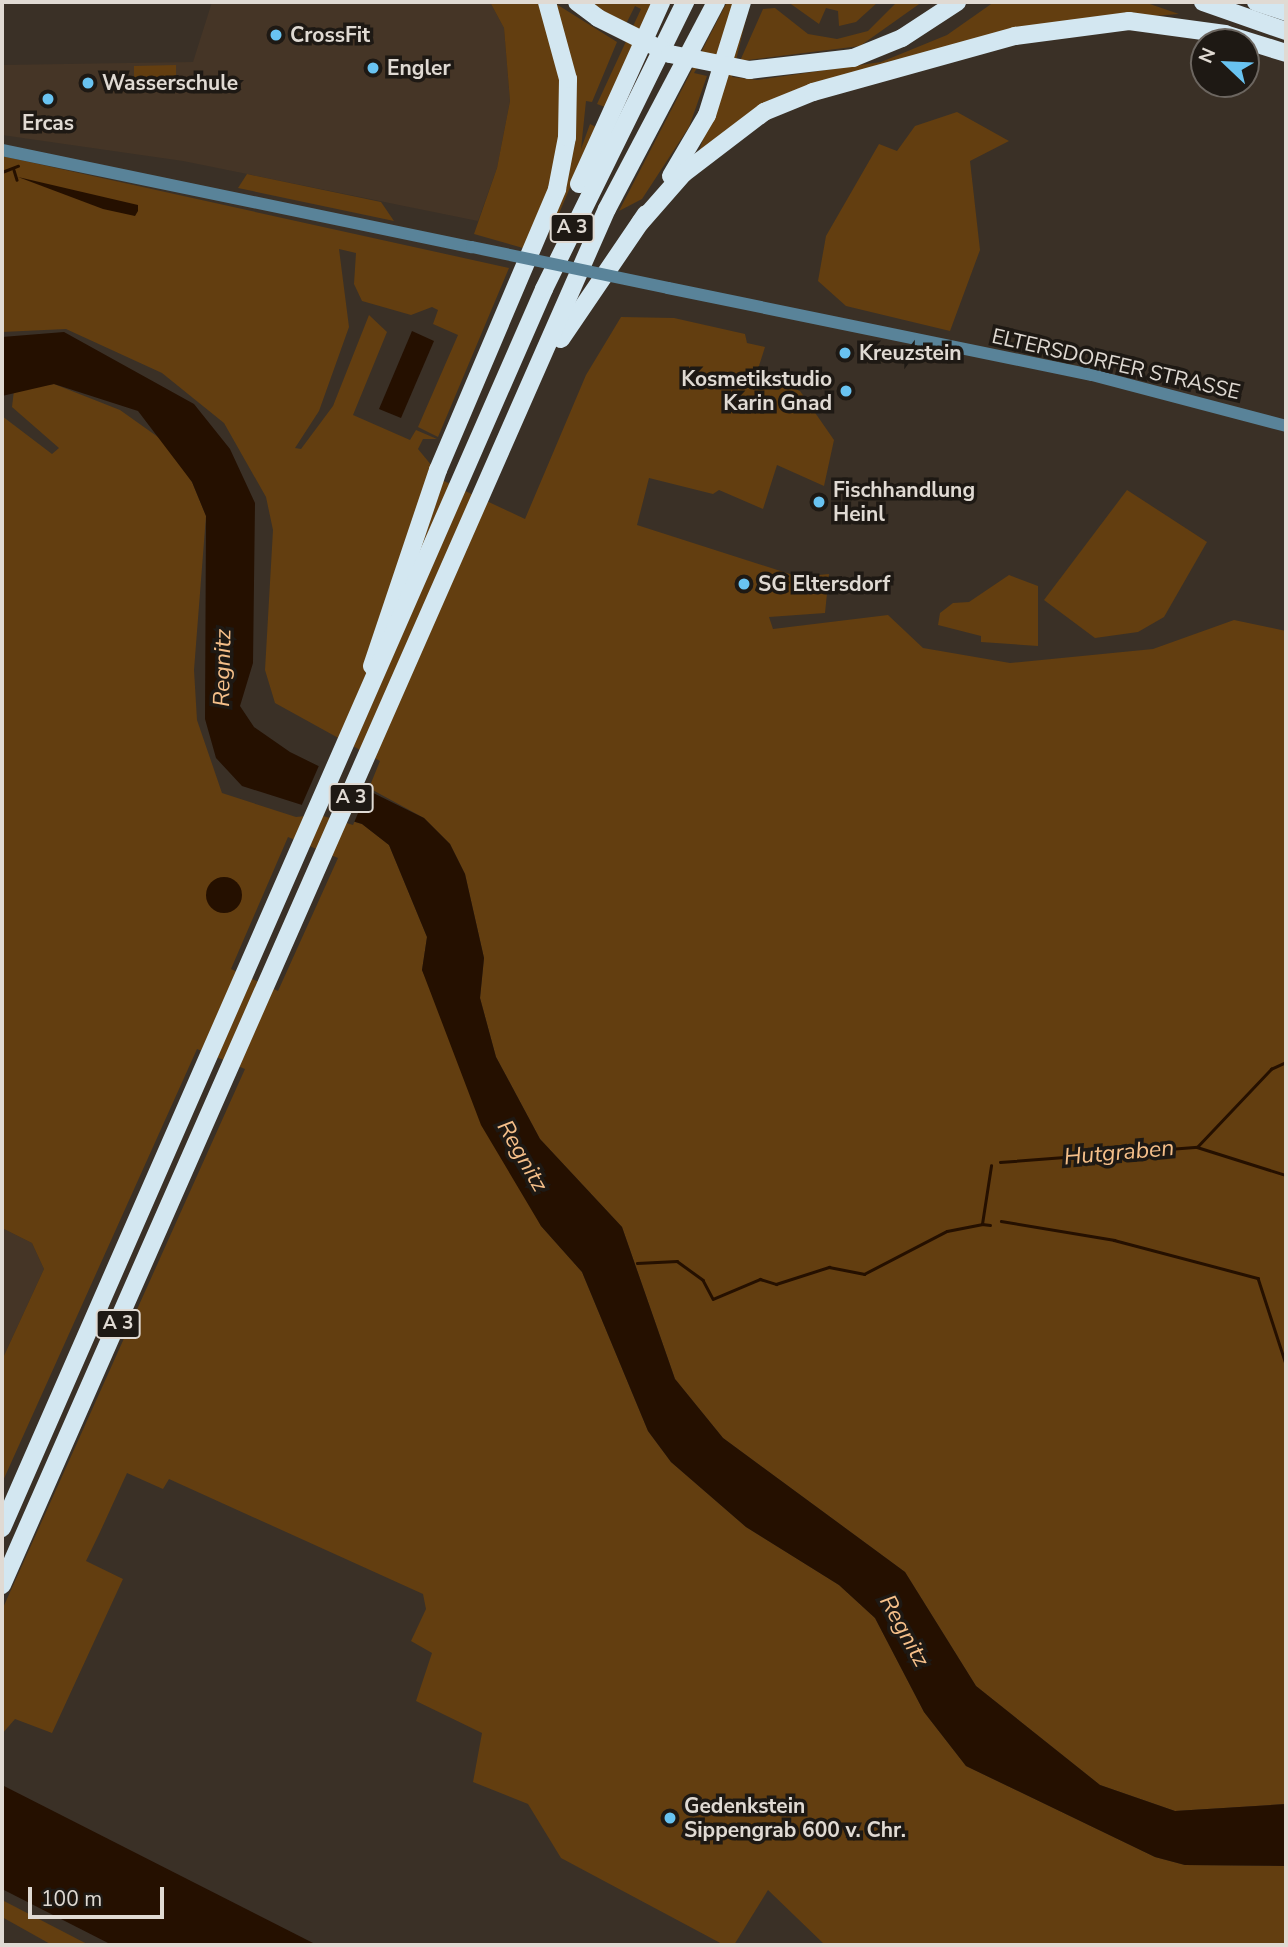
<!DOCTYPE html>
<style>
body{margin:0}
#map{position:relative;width:1288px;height:1947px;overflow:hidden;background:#3a3026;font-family:"Nunito Sans",sans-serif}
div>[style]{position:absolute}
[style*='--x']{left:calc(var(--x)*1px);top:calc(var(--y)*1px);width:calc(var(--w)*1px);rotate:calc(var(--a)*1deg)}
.built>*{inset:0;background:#453526}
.green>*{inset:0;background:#633e10}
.water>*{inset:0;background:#251000}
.round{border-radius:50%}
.pier>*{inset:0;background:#3a3026}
.stream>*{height:2.5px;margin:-1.25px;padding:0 1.25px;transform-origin:1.25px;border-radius:1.25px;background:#251000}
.tertiary>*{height:12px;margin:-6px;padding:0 6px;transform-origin:6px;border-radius:6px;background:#598399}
.motorway>*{height:18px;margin:-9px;padding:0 9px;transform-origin:9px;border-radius:9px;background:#d3e7f1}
.tertiary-bridge>*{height:12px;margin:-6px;padding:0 6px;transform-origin:6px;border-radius:6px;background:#598399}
.motorway-bridge>*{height:18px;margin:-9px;padding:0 9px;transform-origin:9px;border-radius:9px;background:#d3e7f1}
.dots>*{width:19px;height:19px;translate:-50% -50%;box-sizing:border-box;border:4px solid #1e1914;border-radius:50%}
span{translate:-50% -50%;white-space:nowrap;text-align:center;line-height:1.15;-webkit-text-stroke:7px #1e1914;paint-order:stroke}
.shield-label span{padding:2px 5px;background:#1e1914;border:2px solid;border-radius:5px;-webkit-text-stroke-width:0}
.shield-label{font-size:19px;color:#e0dad3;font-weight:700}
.poi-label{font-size:21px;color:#e0dad3;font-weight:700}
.left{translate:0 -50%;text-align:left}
.right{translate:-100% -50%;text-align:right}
.street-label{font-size:21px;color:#e0dad3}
.water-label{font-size:23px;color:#f5bf89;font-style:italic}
.frame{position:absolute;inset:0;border:4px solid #e0dad3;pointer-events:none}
.north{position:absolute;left:1190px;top:28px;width:70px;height:70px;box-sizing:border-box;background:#1e1914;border:2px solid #6c6660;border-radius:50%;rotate:293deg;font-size:19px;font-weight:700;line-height:28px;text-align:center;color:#e0dad3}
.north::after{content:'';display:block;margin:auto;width:24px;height:32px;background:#69c3f1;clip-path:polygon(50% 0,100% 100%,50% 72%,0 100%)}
.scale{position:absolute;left:28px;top:1887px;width:136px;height:32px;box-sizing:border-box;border:4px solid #e0dad3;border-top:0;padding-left:9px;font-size:21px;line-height:24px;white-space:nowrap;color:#e0dad3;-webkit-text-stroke:5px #1e1914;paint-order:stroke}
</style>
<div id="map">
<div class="built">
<i style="clip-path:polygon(212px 2px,490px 2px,504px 28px,510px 101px,497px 168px,478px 221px,183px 161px,2px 135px,2px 65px,193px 62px)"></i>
<i style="clip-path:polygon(2px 1228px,32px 1243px,44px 1269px,2px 1360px)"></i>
</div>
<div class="green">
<i style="clip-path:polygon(490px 2px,540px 2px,560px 73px,563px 125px,550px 190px,523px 248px,474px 234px,497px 168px,510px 101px,504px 28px)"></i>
<i style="clip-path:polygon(553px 2px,617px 42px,592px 102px,586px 101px,581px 149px,590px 124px,596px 127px,548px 239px,557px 207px,569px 53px)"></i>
<i style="clip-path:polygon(591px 2px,652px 2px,605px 107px,597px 104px,641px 9px,635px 6px,625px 26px)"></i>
<i style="clip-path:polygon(727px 2px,735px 2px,718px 58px,704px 56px,694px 73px,707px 76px,689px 127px,642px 199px,619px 211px)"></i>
<i style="clip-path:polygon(750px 2px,732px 77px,757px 80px,881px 62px,947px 35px,994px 2px,1144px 2px,1179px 14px,1035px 25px,751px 113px,699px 151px)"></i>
<i style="clip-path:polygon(788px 2px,878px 2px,856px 22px,839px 26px,838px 11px,826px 8px,819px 24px)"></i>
<i style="clip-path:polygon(897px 2px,922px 2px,860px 46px,740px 61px,763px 9px,775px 8px,808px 34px,837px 39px,868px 31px)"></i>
<i style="clip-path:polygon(176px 65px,176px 89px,134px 89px,134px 66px)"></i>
<i style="clip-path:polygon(957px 112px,1009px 141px,970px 161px,980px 250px,950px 331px,846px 306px,818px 281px,826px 236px,879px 144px,897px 151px,915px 126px)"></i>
<i style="clip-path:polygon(2px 156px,509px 268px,438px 437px,418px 427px,458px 335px,433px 324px,438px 310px,432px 307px,411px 315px,362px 301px,354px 284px,356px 253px,339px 249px,349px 327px,319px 411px,295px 448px,301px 449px,333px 406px,369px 315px,387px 332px,353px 415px,410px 440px,416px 430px,437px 439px,423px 439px,418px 449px,432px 466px,429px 474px,525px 519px,586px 375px,621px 317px,674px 318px,745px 334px,747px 343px,765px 347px,757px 372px,800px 391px,834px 440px,824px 486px,777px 465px,763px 509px,719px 490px,713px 494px,649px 478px,637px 525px,799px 577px,829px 574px,825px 613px,769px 617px,773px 629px,888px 615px,923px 648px,1010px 663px,1153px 649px,1234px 620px,1286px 631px,1286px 1804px,1175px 1811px,1100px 1785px,976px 1686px,905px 1572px,723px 1438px,675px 1379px,622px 1227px,540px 1139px,496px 1057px,480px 998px,484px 958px,465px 874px,450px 844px,424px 818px,369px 788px,380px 761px,275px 703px,265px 670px,273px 530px,266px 497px,224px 423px,162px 373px,66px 329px,2px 332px)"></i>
<i style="clip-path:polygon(247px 174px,381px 202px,394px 221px,238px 188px)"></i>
<i style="clip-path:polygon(evenodd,54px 384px,120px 410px,165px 442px,192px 482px,206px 516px,194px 670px,197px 720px,222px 793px,296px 817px,326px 814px,362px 824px,389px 845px,427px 937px,422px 970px,541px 1226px,582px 1272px,648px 1431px,671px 1462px,746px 1527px,839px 1585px,875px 1618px,924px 1712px,966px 1766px,1155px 1857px,1185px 1865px,1286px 1866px,1286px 1945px,825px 1945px,768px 1890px,734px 1945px,724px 1945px,561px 1858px,528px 1804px,473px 1782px,482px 1733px,416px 1701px,432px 1653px,411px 1641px,426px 1609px,423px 1594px,169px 1479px,163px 1489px,127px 1473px,100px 1532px,86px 1561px,123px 1579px,52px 1733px,15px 1719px,2px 1734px,2px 1610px,245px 1069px,197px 1049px,2px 1483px,2px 1360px,44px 1269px,32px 1243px,2px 1228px,2px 416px,52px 454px,59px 448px,12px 407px,14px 390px,54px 384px,288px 837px,338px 858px,278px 991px,231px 969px,288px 837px)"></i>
<i style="clip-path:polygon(1127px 490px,1207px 542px,1164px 617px,1138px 632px,1095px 638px,1044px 600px)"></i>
<i style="clip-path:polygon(1009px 575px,1038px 586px,1038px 646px,981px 642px,981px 636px,938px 625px,940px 613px,953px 603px,969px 602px)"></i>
<i style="clip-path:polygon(2px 1900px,89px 1945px,52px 1945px,2px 1917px)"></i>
</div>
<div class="water">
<i style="clip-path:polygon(18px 177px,138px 205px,138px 211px,135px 216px,103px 209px)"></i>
<i style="clip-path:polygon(412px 331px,434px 341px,401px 418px,379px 409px)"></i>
<i style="clip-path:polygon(64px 332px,194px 404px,230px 449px,255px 503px,253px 663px,240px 706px,254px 727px,290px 752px,424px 818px,450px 844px,465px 874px,484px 958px,480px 998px,496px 1057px,540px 1139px,622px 1227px,675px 1379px,723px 1438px,905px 1572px,976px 1686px,1100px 1785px,1175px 1811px,1286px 1804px,1286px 1866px,1185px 1865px,1155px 1857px,966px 1766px,924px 1712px,875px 1618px,839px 1585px,746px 1527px,671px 1462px,648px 1431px,582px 1272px,541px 1226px,481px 1125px,422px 970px,427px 937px,389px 845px,362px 824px,242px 786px,216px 758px,205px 719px,206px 516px,192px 482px,138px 411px,54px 384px,2px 396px,2px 337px)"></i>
<i class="round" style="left:206px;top:877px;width:36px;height:36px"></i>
<i style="clip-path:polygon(2px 1785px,315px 1944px,314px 1945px,112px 1945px,2px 1889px)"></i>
</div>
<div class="pier">
<i style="clip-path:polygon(321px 761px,370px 785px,353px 825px,300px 809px)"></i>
</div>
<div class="stream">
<i style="--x:14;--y:170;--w:10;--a:73"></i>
<i style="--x:2;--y:172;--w:17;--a:-21"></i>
<i style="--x:1197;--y:1147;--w:93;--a:17.5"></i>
<i style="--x:1000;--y:1162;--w:198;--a:-4.4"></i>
<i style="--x:1197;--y:1147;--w:108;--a:-46.5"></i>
<i style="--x:1271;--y:1069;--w:17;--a:-25"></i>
<i style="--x:1001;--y:1221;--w:115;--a:9.5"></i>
<i style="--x:1114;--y:1240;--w:149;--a:14.8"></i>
<i style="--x:1258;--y:1278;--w:90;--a:72"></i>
<i style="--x:982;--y:1224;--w:8;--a:7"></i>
<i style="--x:637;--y:1263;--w:40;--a:-2.9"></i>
<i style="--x:677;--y:1261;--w:32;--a:36"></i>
<i style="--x:703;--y:1280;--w:21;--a:62"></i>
<i style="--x:713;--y:1299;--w:51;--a:-23.1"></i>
<i style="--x:760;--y:1279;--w:17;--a:17"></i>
<i style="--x:776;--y:1284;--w:56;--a:-17.8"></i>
<i style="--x:829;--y:1267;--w:36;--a:11"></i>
<i style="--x:864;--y:1274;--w:93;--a:-27.4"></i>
<i style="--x:947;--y:1231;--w:36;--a:-11"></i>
<i style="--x:982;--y:1224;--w:59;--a:-81.2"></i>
</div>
<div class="tertiary">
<i style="--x:2;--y:150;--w:480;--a:11.7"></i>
<i style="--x:668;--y:288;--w:433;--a:11.6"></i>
<i style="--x:1092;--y:375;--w:201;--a:14.7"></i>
</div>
<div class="motorway">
<i style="--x:577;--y:2;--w:26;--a:37"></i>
<i style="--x:1203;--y:2;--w:88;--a:19.3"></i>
<i style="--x:1256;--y:2;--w:32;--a:18"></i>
<i style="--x:749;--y:70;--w:105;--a:-6.6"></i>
<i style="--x:853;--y:58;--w:53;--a:-22.2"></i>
<i style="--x:902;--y:38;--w:66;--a:-33.2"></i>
<i style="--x:671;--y:176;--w:71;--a:-59.5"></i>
<i style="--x:707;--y:115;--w:118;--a:-72.8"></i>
<i style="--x:579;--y:184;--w:200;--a:-65.7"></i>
<i style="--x:640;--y:223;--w:67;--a:-48.7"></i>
<i style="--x:684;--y:173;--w:101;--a:-37.3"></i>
<i style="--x:764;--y:112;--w:53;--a:-22.2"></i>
<i style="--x:813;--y:92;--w:210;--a:-15.5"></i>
<i style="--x:1015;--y:36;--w:115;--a:-7.5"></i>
<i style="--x:1129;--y:21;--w:97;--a:7.7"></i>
<i style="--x:1225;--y:34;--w:64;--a:17.3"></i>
<i style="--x:561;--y:339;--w:151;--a:-55.8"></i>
<i style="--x:372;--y:666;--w:207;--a:-71.4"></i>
<i style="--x:438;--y:470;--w:305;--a:-67"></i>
<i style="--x:557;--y:189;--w:53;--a:-79.1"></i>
<i style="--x:567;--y:137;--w:58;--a:-89"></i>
<i style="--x:568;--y:79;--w:80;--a:-105.3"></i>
<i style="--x:2;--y:1528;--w:1352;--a:-66.37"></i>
<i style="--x:544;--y:289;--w:320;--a:-63.8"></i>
<i style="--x:2;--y:1585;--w:1503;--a:-66.27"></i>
<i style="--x:607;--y:209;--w:234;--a:-62.2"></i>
</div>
<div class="tertiary-bridge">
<i style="--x:472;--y:247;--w:200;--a:11.8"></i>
</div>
<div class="motorway-bridge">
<i style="--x:598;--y:18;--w:80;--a:26.6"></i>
<i style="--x:670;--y:54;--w:81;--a:11.4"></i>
</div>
<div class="dots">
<i style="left:276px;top:35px;background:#69c3f1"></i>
<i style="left:373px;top:68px;background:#69c3f1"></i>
<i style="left:88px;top:83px;background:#69c3f1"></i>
<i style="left:48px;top:99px;background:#69c3f1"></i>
<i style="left:845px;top:353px;background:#69c3f1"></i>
<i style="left:846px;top:391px;background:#69c3f1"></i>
<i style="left:819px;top:502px;background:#69c3f1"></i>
<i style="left:744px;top:584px;background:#69c3f1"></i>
<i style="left:670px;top:1818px;background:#69c3f1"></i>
</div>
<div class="shield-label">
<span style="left:572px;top:228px">A 3</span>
<span style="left:351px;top:798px">A 3</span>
<span style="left:118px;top:1324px">A 3</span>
</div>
<div class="poi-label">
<span class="left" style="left:290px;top:35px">CrossFit</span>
<span class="left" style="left:387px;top:68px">Engler</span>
<span class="left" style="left:102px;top:83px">Wasserschule</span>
<span style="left:48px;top:123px">Ercas</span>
<span class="left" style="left:859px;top:353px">Kreuzstein</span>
<span class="right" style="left:832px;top:391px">Kosmetikstudio<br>Karin Gnad</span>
<span class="left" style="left:833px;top:502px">Fischhandlung<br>Heinl</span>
<span class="left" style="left:758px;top:584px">SG Eltersdorf</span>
<span class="left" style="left:684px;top:1818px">Gedenkstein<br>Sippengrab 600 v. Chr.</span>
</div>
<div class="street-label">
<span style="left:1116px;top:364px;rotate:13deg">ELTERSDORFER STRASSE</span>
</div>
<div class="water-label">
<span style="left:223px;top:668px;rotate:-89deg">Regnitz</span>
<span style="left:1119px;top:1153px;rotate:-5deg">Hutgraben</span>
<span style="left:522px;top:1156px;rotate:60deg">Regnitz</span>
<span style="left:904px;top:1631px;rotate:61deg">Regnitz</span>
</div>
<div class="frame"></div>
<div class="north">N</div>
<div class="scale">100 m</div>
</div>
